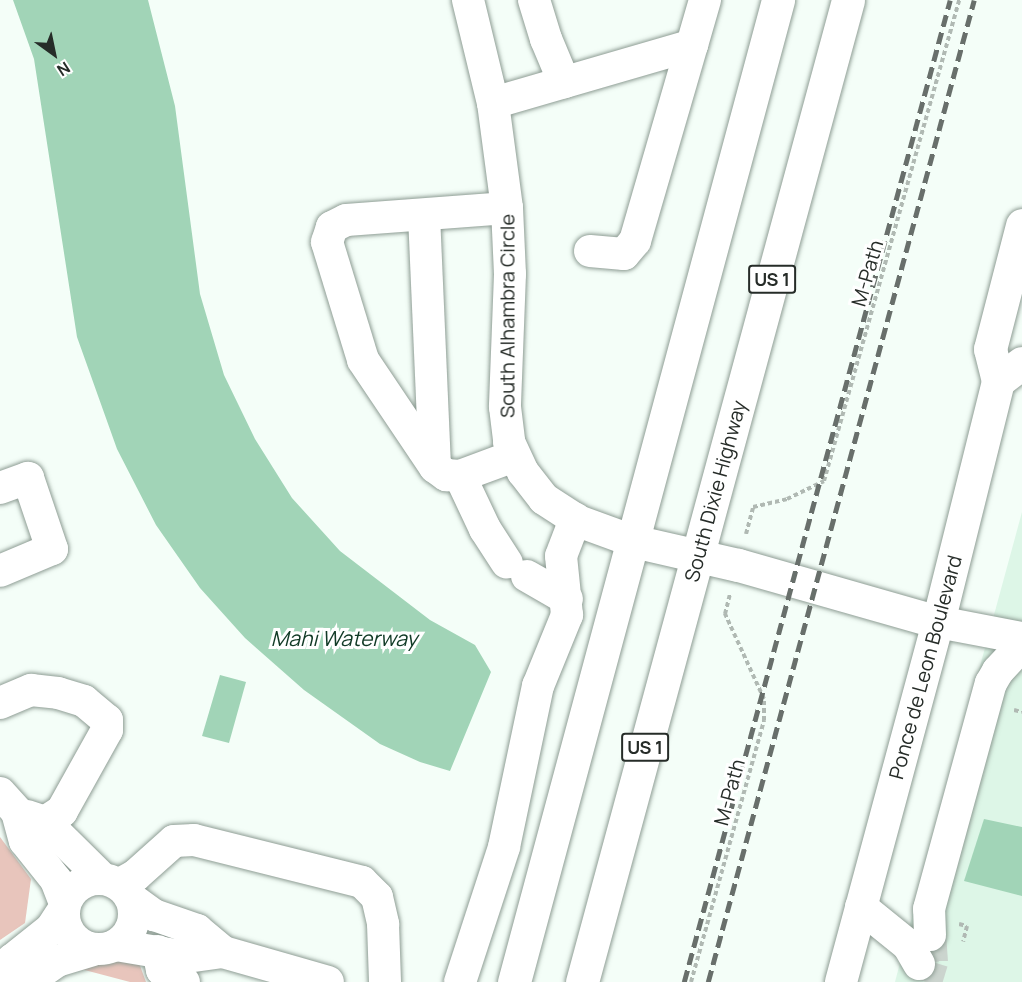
<!DOCTYPE html>
<style>
body{margin:0}
#map{position:relative;width:1022px;height:982px;overflow:hidden;background:#f4fef8;font-family:Manrope,sans-serif}
div>[style]{position:absolute}
[style*='--x']{left:calc(var(--x)*1px);top:calc(var(--y)*1px);width:calc(var(--w)*1px);rotate:calc(var(--a)*1deg)}
.built>*{inset:0;background:#ddf6e7}
.green>*{inset:0;background:#e8c5bc}
.water>*{inset:0;background:#a1d4b7}
.minor-tunnel>*{height:32px;margin-top:-16px;transform-origin:0;background:repeating-linear-gradient(90deg,#cbd4ce 0 32px,transparent 0 48px)}
.path>*{height:4px;margin-top:-2px;transform-origin:0;background:repeating-linear-gradient(90deg,#b0b9b3 0 4.5px,transparent 0 7.5px)}
.roads{filter:drop-shadow(0 0 2px #8e9d94) drop-shadow(0 0 2px #8e9d94)}
.minor>*{height:32px;margin:-16px;padding:0 16px;transform-origin:16px;border-radius:16px;background:#fff}
.minor>.ring{margin:-16px;padding:0;box-sizing:content-box;background:none;border:32px solid #fff;border-radius:50%}
.major>*{height:33px;margin:-16.5px;padding:0 16.5px;transform-origin:16.5px;border-radius:16.5px;background:#fff}
.highway>*{height:33px;margin:-16.5px;padding:0 16.5px;transform-origin:16.5px;border-radius:16.5px;background:#fff}
.rail>*{height:4.5px;margin-top:-2.25px;transform-origin:0;background:repeating-linear-gradient(90deg,#686f6b 0 12px,transparent 0 18px)}
span{translate:-50% -50%;white-space:nowrap;text-align:center;line-height:1.15;-webkit-text-stroke:6px #fff;paint-order:stroke}
.shield-label span{padding:2px 4px;background:#fff;border:2px solid;border-radius:4px;-webkit-text-stroke-width:0}
.shield-label{font-size:18px;color:#262c28;font-weight:700}
.street-label{font-size:20px;color:#262c28}
.water-label{font-size:21px;color:#113a26;font-style:italic}
.north{position:absolute;left:24px;top:24px;width:60px;height:60px;-webkit-text-stroke:4px #fff;paint-order:stroke;rotate:147deg;font-size:16px;font-weight:700;line-height:24px;text-align:center;color:#262c28}
.north::after{content:'';display:block;margin:auto;width:21px;height:27px;background:#262c28;clip-path:polygon(50% 0,100% 100%,50% 72%,0 100%)}
</style>
<div id="map">
<div class="built">
<i style="clip-path:polygon(1022px 512px,1022px 982px,895px 982px,915px 905px)"></i>
</div>
<div class="green">
<i style="clip-path:polygon(0 837px,31px 879px,25px 923px,0 940px)"></i>
<i style="clip-path:polygon(127px 958px,139px 963px,146px 982px,130px 982px,77px 968px,89px 964px,108px 964px)"></i>
</div>
<div class="water">
<i style="clip-path:polygon(13px 0,148px 0,175px 106px,200px 294px,224px 375px,255px 439px,292px 498px,340px 551px,430px 620px,475px 645px,491px 672px,450px 771px,420px 762px,380px 744px,304px 690px,245px 638px,200px 588px,156px 525px,117px 449px,77px 337px,34px 59px)"></i>
<i style="clip-path:polygon(220px 675px,246px 682px,229px 743px,202px 736px)"></i>
<i style="clip-path:polygon(984px 819px,1022px 827px,1022px 896px,964px 881px)"></i>
</div>
<div class="minor-tunnel">
<i style="--x:926;--y:982;--w:21;--a:-73"></i>
<i style="--x:932;--y:962;--w:27;--a:-94"></i>
</div>
<div class="path">
<i style="--x:746;--y:534;--w:28;--a:-75"></i>
<i style="--x:753;--y:507;--w:35;--a:-13"></i>
<i style="--x:787;--y:499;--w:41;--a:-25.9"></i>
<i style="--x:824;--y:481;--w:500;--a:-74.3"></i>
<i style="--x:1014;--y:710;--w:8;--a:14"></i>
<i style="--x:959;--y:924;--w:8;--a:14"></i>
<i style="--x:967;--y:926;--w:16;--a:104"></i>
<i style="--x:691;--y:982;--w:272;--a:-74.4"></i>
<i style="--x:764;--y:720;--w:21;--a:-90"></i>
<i style="--x:764;--y:699;--w:94;--a:-114.6"></i>
<i style="--x:725;--y:614;--w:21;--a:-76"></i>
</div>
<div class="roads">
<div class="minor">
<i style="--x:468;--y:0;--w:106;--a:76.4"></i>
<i style="--x:493;--y:103;--w:106;--a:82.4"></i>
<i style="--x:507;--y:208;--w:66;--a:87.4"></i>
<i style="--x:510;--y:274;--w:133;--a:92.2"></i>
<i style="--x:505;--y:407;--w:35;--a:83"></i>
<i style="--x:509;--y:442;--w:33;--a:65"></i>
<i style="--x:523;--y:472;--w:34;--a:52"></i>
<i style="--x:544;--y:499;--w:40;--a:32.9"></i>
<i style="--x:578;--y:521;--w:59;--a:20"></i>
<i style="--x:534;--y:0;--w:41;--a:72.9"></i>
<i style="--x:546;--y:39;--w:47;--a:67.3"></i>
<i style="--x:493;--y:103;--w:207;--a:-16.2"></i>
<i style="--x:692;--y:45;--w:47;--a:-73.9"></i>
<i style="--x:507;--y:208;--w:161;--a:175.7"></i>
<i style="--x:346;--y:220;--w:16;--a:153"></i>
<i style="--x:332;--y:227;--w:16;--a:108"></i>
<i style="--x:327;--y:242;--w:123;--a:73"></i>
<i style="--x:363;--y:360;--w:129;--a:56.1"></i>
<i style="--x:435;--y:467;--w:14;--a:36"></i>
<i style="--x:446;--y:475;--w:14;--a:4"></i>
<i style="--x:460;--y:476;--w:58;--a:-20.3"></i>
<i style="--x:424;--y:215;--w:251;--a:87.5"></i>
<i style="--x:590;--y:251;--w:34;--a:5"></i>
<i style="--x:624;--y:254;--w:17;--a:-50"></i>
<i style="--x:635;--y:241;--w:204;--a:-73.8"></i>
<i style="--x:460;--y:476;--w:59;--a:64.7"></i>
<i style="--x:485;--y:529;--w:40;--a:57.1"></i>
<i style="--x:0;--y:488;--w:30;--a:-20"></i>
<i style="--x:28;--y:478;--w:75;--a:71.3"></i>
<i style="--x:52;--y:549;--w:56;--a:157.1"></i>
<i style="--x:527;--y:576;--w:46;--a:29.9"></i>
<i style="--x:0;--y:703;--w:34;--a:-23"></i>
<i style="--x:31;--y:690;--w:27;--a:6"></i>
<i style="--x:58;--y:693;--w:27;--a:17"></i>
<i style="--x:84;--y:701;--w:30;--a:40"></i>
<i style="--x:107;--y:720;--w:10;--a:90"></i>
<i style="--x:107;--y:730;--w:93;--a:119.1"></i>
<i style="--x:62;--y:811;--w:20;--a:147"></i>
<i style="--x:0;--y:793;--w:25;--a:48"></i>
<i style="--x:17;--y:812;--w:30;--a:75"></i>
<i style="--x:25;--y:841;--w:50;--a:51.5"></i>
<i style="--x:56;--y:880;--w:25;--a:69"></i>
<i style="--x:27;--y:816;--w:19;--a:18"></i>
<i style="--x:45;--y:822;--w:80;--a:44.5"></i>
<i class="ring" style="left:64px;top:879px;width:38px;height:38px"></i>
<i style="--x:120;--y:884;--w:18;--a:-29"></i>
<i style="--x:136;--y:875;--w:51;--a:-41.8"></i>
<i style="--x:174;--y:841;--w:20;--a:-3"></i>
<i style="--x:194;--y:840;--w:173;--a:14"></i>
<i style="--x:362;--y:882;--w:21;--a:45"></i>
<i style="--x:377;--y:897;--w:28;--a:77"></i>
<i style="--x:383;--y:924;--w:58;--a:88"></i>
<i style="--x:133;--y:900;--w:26;--a:36"></i>
<i style="--x:154;--y:915;--w:46;--a:19.2"></i>
<i style="--x:197;--y:930;--w:34;--a:40"></i>
<i style="--x:861;--y:907;--w:60;--a:39"></i>
<i style="--x:908;--y:945;--w:22;--a:60"></i>
<i style="--x:930;--y:935;--w:26;--a:-92"></i>
<i style="--x:929;--y:909;--w:234;--a:-74.7"></i>
<i style="--x:991;--y:683;--w:14;--a:-60"></i>
<i style="--x:998;--y:671;--w:35;--a:-47"></i>
<i style="--x:116;--y:945;--w:72;--a:9.6"></i>
<i style="--x:187;--y:957;--w:36;--a:-8"></i>
<i style="--x:223;--y:952;--w:109;--a:15.9"></i>
<i style="--x:158;--y:951;--w:19;--a:78"></i>
<i style="--x:162;--y:970;--w:8;--a:45"></i>
<i style="--x:168;--y:976;--w:17;--a:21"></i>
<i style="--x:0;--y:977;--w:21;--a:-55"></i>
<i style="--x:12;--y:960;--w:50;--a:-38.5"></i>
<i style="--x:51;--y:929;--w:24;--a:-57"></i>
<i style="--x:27;--y:982;--w:37;--a:-35"></i>
<i style="--x:57;--y:961;--w:37;--a:-17"></i>
<i style="--x:460;--y:982;--w:142;--a:-71.9"></i>
<i style="--x:504;--y:847;--w:165;--a:-78.1"></i>
<i style="--x:538;--y:686;--w:77;--a:-67.8"></i>
<i style="--x:567;--y:615;--w:59;--a:-95.8"></i>
<i style="--x:561;--y:556;--w:40;--a:-69"></i>
<i style="--x:841;--y:982;--w:373;--a:-74.9"></i>
<i style="--x:938;--y:622;--w:86;--a:10.8"></i>
</div>
<div class="major">
<i style="--x:998;--y:381;--w:33;--a:-104"></i>
<i style="--x:990;--y:349;--w:128;--a:-75.5"></i>
<i style="--x:633;--y:541;--w:108;--a:12.9"></i>
<i style="--x:738;--y:565;--w:208;--a:15.9"></i>
<i style="--x:938;--y:622;--w:248;--a:-76"></i>
<i style="--x:998;--y:381;--w:30;--a:-37"></i>
</div>
<div class="highway">
<i style="--x:514;--y:982;--w:1017;--a:-74.95"></i>
<i style="--x:582;--y:982;--w:1017;--a:-74.84"></i>
</div>
</div>
<div class="rail">
<i style="--x:684;--y:982;--w:1017;--a:-74.84"></i>
<i style="--x:708;--y:982;--w:1017;--a:-74.84"></i>
</div>
<div class="shield-label">
<span style="left:772px;top:279px">US 1</span>
<span style="left:645px;top:747px">US 1</span>
</div>
<div class="street-label">
<span style="left:867px;top:273px;rotate:-74deg">M-Path</span>
<span style="left:507px;top:316px;rotate:-90deg">South Alhambra Circle</span>
<span style="left:715px;top:491px;rotate:-75deg">South Dixie Highway</span>
<span style="left:925px;top:667px;rotate:-75deg">Ponce de Leon Boulevard</span>
<span style="left:729px;top:792px;rotate:-75deg">M-Path</span>
</div>
<div class="water-label">
<span style="left:344px;top:638px">Mahi Waterway</span>
</div>
<div class="north">N</div>
</div>
